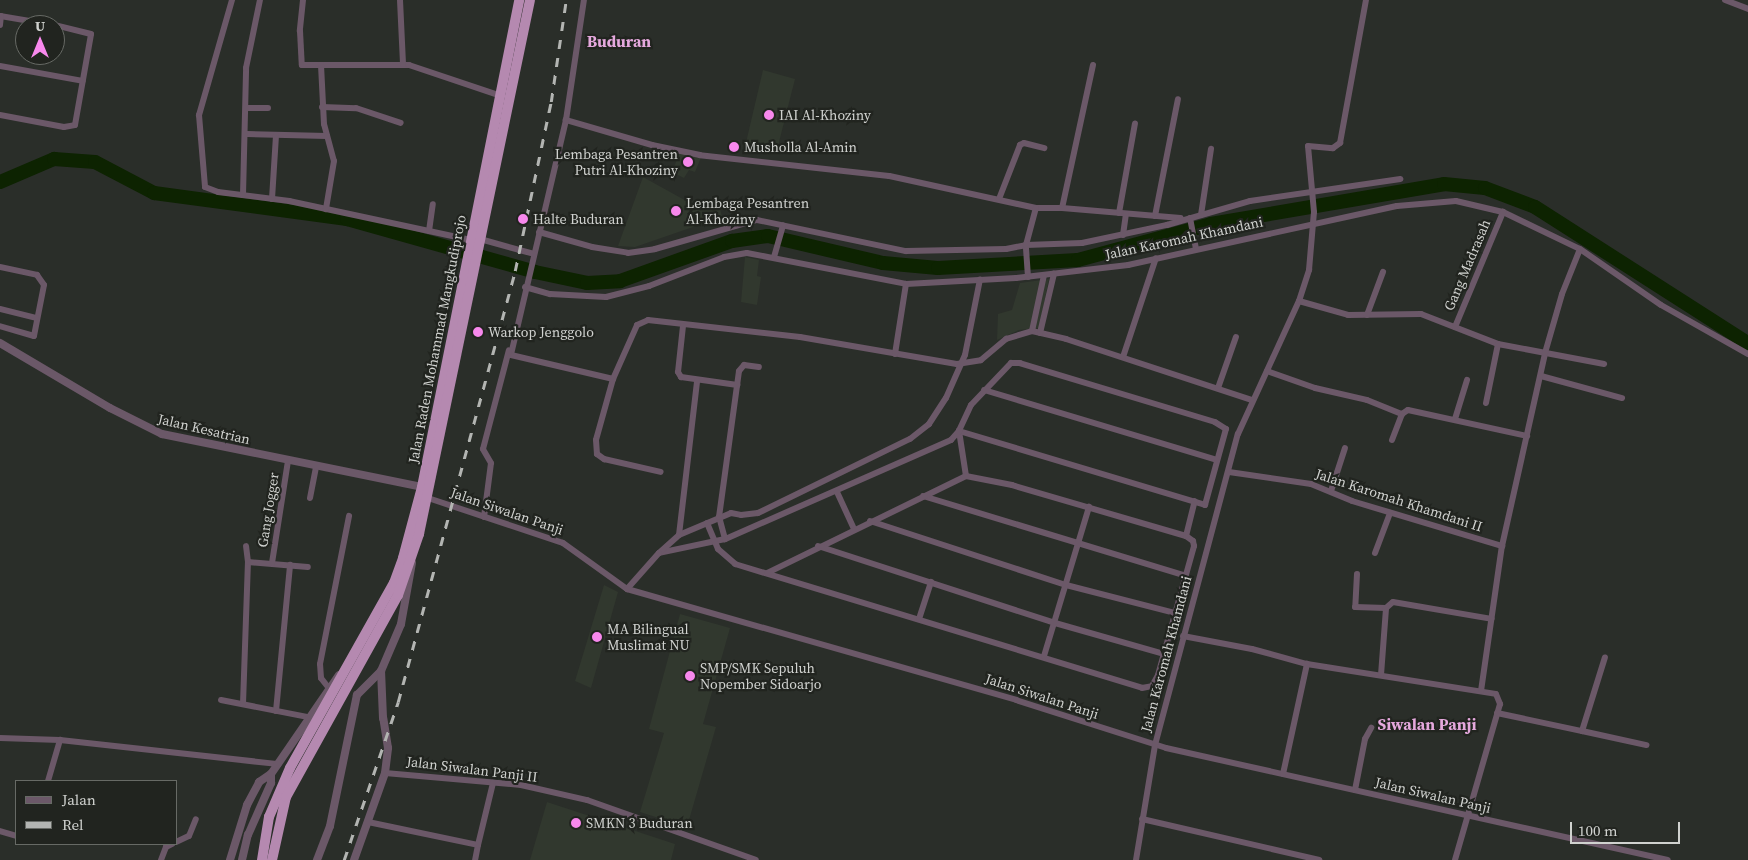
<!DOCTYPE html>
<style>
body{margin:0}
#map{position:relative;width:1748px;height:860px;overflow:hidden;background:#2a2e29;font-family:"Source Serif 4",serif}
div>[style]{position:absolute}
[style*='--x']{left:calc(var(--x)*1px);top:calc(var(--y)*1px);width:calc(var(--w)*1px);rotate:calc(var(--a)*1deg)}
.built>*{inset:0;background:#31382e}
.river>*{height:14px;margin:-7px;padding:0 7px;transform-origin:7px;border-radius:7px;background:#0d2301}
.minor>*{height:6px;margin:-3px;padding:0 3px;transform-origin:3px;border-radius:3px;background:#6b5868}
.tertiary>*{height:8px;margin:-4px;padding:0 4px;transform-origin:4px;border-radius:4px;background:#6b5868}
.trunk>*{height:10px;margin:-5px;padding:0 5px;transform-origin:5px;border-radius:5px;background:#b589b0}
.rail>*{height:2.5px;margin-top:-1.25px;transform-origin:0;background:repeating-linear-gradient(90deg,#b3b5b2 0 9px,transparent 0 18px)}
.dots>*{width:14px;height:14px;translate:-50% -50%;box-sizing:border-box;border:2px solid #21241f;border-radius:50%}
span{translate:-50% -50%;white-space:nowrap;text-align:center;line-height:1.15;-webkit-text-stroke:4.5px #21241f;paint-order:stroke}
.poi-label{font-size:14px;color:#d0d2cf}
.left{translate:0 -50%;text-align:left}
.right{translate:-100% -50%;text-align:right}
.street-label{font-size:14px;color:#d0d2cf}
.quarter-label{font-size:16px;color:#e5a8dd;font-weight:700}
.legend{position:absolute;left:15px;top:780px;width:162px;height:65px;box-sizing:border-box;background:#21241f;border:1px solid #676a65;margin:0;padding:6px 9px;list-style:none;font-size:15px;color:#d0d2cf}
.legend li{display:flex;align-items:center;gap:10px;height:25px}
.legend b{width:25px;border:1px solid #676a65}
.north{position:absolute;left:15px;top:15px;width:50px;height:50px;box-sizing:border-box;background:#21241f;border:1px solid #676a65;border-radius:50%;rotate:0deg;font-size:14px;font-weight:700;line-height:20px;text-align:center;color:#d0d2cf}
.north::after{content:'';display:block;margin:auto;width:18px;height:22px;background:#f788ec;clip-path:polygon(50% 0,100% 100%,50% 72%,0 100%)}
.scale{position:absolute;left:1570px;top:822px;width:110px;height:22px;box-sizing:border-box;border:2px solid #d0d2cf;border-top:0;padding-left:6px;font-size:15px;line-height:18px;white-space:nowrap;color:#d0d2cf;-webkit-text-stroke:4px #21241f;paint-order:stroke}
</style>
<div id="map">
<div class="built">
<i style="clip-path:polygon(763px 70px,795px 79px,776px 154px,744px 151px)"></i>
<i style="clip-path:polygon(680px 152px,702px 155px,695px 172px,689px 170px,684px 178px,672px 172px)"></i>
<i style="clip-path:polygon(643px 177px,690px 203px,719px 204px,722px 217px,635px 247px,618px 246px)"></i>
<i style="clip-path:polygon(745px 257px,759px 260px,757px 276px,761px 277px,757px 305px,741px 302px)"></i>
<i style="clip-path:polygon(1049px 279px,1039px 328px,1019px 330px,997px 340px,998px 314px,1012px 310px,1020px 283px)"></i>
<i style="clip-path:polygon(604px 585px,618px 592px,591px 688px,575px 681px)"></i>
<i style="clip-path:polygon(680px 614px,730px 628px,703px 724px,716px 727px,687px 827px,640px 812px,664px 733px,649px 729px)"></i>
<i style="clip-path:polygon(547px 802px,675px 844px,671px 860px,530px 860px)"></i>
</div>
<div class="river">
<i style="--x:0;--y:182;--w:59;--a:-23.1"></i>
<i style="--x:54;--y:159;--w:41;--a:4.2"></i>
<i style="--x:95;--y:162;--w:67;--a:27.7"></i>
<i style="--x:154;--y:193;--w:195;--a:7.7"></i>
<i style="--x:347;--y:219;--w:195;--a:15.7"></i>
<i style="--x:535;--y:272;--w:53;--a:11.9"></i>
<i style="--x:587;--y:283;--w:33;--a:-3"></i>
<i style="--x:620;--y:281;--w:119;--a:-19.7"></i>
<i style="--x:732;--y:241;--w:36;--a:-8"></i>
<i style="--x:768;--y:236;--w:118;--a:13.2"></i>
<i style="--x:883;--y:263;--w:55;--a:5.2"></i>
<i style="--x:938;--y:268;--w:140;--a:-3.3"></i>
<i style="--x:1078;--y:260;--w:138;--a:-15.1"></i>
<i style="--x:1211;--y:224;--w:236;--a:-9.7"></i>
<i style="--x:1444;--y:184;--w:41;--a:5.6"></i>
<i style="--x:1485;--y:188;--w:53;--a:20.8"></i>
<i style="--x:1535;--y:207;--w:253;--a:32.6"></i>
</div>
<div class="minor">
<i style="--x:232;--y:0;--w:120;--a:106"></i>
<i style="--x:199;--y:115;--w:72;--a:85.2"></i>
<i style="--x:205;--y:187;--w:14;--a:21"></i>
<i style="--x:218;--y:192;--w:72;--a:7.2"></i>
<i style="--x:289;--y:201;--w:186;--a:12.1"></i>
<i style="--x:303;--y:0;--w:31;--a:96"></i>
<i style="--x:300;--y:31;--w:34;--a:87"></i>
<i style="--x:302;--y:65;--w:107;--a:0"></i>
<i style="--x:409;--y:65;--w:97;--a:18.6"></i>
<i style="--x:400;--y:0;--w:64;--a:87.3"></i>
<i style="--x:1725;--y:0;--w:25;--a:21"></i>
<i style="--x:0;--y:16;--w:54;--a:9.6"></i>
<i style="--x:0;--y:25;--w:9;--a:-84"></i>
<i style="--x:321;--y:65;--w:59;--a:87.1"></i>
<i style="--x:324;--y:124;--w:38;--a:75"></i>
<i style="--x:334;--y:161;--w:49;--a:99.5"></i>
<i style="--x:1093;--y:65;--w:146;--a:102.2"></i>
<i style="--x:1062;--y:208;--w:26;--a:180"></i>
<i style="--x:1036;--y:208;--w:150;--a:-167.7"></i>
<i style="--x:889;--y:176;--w:190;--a:-173.7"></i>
<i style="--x:700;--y:155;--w:49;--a:-168.2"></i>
<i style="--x:652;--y:145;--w:90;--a:-163.8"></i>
<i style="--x:566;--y:120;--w:241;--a:103.2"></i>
<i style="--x:511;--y:355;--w:105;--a:13.2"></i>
<i style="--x:613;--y:379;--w:59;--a:-66"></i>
<i style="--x:637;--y:325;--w:12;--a:-24"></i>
<i style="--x:648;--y:320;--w:153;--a:6.4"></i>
<i style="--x:800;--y:337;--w:159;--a:9.8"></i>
<i style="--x:957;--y:364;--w:24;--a:-9"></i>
<i style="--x:981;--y:360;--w:33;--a:-40"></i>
<i style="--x:1006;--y:339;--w:27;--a:-17"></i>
<i style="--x:1032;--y:331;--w:35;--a:13"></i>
<i style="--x:1066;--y:339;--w:196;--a:18.2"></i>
<i style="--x:0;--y:66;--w:84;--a:10.2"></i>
<i style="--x:322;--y:107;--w:34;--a:2"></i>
<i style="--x:356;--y:108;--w:47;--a:18.4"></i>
<i style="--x:247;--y:108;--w:21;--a:0"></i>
<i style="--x:0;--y:115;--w:65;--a:10.6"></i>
<i style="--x:64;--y:127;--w:11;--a:-10"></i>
<i style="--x:75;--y:125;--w:92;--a:-80"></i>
<i style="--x:91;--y:34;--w:37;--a:-166"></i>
<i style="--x:566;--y:120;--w:121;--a:-81.5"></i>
<i style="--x:247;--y:134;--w:80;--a:1.4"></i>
<i style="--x:243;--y:195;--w:127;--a:-88.6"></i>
<i style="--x:246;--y:68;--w:69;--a:-78.4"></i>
<i style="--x:272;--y:199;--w:64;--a:-86.4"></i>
<i style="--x:999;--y:199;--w:58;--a:-68.7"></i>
<i style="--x:1020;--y:145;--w:4;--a:-27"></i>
<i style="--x:1024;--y:143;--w:21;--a:14"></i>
<i style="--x:1062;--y:208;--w:119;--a:4.8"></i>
<i style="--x:1119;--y:213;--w:91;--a:-79.9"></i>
<i style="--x:1201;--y:215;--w:67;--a:-81.4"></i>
<i style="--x:1155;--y:216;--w:119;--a:-78.9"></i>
<i style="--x:1190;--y:218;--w:31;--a:79"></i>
<i style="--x:429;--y:231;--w:27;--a:-82"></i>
<i style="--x:539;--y:232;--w:55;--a:15.8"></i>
<i style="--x:592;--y:247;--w:36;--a:9"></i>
<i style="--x:628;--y:253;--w:27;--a:-8"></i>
<i style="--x:655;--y:249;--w:106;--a:-15.9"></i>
<i style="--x:757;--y:220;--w:152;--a:11.8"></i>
<i style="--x:906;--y:251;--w:100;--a:-1.1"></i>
<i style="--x:1006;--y:249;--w:20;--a:-11"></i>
<i style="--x:1026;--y:245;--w:38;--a:-75"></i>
<i style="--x:1123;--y:235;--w:21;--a:-82"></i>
<i style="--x:480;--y:239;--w:56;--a:15.5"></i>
<i style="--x:774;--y:257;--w:33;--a:-74"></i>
<i style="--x:0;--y:267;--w:38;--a:12"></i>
<i style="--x:37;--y:275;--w:12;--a:55"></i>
<i style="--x:44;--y:285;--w:52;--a:101.1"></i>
<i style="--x:34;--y:336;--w:35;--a:-164"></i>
<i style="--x:1028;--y:277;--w:32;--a:-94"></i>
<i style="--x:1026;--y:245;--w:56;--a:-2"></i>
<i style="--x:1082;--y:243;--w:87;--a:-12"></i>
<i style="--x:1167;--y:225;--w:86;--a:-16.1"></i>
<i style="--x:1250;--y:201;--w:152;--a:-8.3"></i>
<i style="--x:525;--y:287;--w:26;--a:16"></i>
<i style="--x:550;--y:294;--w:56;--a:3.1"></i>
<i style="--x:606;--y:297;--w:44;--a:-14.3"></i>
<i style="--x:649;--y:286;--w:80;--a:-21.1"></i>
<i style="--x:724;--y:257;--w:23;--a:-10"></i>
<i style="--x:747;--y:253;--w:162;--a:11"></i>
<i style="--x:906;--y:284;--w:110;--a:-3.1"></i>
<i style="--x:1016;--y:278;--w:113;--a:-6.6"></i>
<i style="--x:1128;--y:265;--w:275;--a:-12.4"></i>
<i style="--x:1397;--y:206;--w:59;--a:-4.8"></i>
<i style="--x:1456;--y:201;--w:48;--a:13.2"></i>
<i style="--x:1503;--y:212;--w:85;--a:25.7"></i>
<i style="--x:1580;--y:249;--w:98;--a:34.7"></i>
<i style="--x:1661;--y:305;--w:100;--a:29.4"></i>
<i style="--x:1299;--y:301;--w:51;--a:15.9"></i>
<i style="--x:1348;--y:315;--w:73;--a:-0.8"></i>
<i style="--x:1421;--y:314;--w:83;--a:21.3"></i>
<i style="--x:1498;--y:344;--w:108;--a:10.7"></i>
<i style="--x:0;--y:309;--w:37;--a:14"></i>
<i style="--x:1367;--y:315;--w:46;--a:-69.6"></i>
<i style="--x:683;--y:326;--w:46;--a:96.2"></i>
<i style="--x:678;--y:372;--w:6;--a:59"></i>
<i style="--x:681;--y:377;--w:57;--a:8.1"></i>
<i style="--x:1455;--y:327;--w:125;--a:-67.3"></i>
<i style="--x:1032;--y:331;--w:57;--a:-77.9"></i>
<i style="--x:1040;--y:333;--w:61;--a:-76.7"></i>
<i style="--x:895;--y:354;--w:71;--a:-81.1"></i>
<i style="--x:1123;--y:357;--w:104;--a:-71.6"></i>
<i style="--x:1267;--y:371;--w:51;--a:19.5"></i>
<i style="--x:1315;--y:388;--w:53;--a:13"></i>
<i style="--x:1367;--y:400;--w:38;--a:22"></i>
<i style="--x:1541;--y:376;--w:84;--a:15.2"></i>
<i style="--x:613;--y:379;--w:63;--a:105.6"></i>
<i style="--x:596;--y:440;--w:14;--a:86"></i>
<i style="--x:597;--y:454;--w:9;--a:36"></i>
<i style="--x:604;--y:459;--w:58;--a:12.8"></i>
<i style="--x:1218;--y:388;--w:54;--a:-70.6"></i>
<i style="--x:984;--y:390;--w:243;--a:16.7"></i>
<i style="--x:1486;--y:403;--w:60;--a:-78.5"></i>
<i style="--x:1455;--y:419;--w:41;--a:-72.9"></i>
<i style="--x:1392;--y:440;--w:28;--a:-69"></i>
<i style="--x:1402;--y:414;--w:7;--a:-34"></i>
<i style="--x:1408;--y:410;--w:122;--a:12.3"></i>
<i style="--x:1229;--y:472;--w:83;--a:8.3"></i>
<i style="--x:1311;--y:484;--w:44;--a:22.5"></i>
<i style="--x:1352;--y:501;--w:157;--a:16.7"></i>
<i style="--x:966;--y:476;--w:46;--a:-98.8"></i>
<i style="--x:959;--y:431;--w:257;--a:16.7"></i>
<i style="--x:1205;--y:505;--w:79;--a:-74.6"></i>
<i style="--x:1226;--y:429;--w:13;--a:-148"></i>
<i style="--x:1215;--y:422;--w:204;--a:-163.2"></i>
<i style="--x:1020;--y:363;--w:9;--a:180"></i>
<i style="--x:1011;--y:363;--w:58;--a:133.6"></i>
<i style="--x:971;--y:405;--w:29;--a:115"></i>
<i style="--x:959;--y:431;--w:12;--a:132"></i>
<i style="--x:951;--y:440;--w:247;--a:156.3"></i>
<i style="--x:725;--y:539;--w:67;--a:168"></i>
<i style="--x:659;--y:553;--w:27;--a:-42"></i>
<i style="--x:679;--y:535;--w:56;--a:-22.9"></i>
<i style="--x:731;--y:513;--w:10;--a:11"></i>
<i style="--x:741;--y:515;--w:17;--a:-7"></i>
<i style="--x:758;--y:513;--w:169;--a:-26"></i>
<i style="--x:910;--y:439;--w:24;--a:-38"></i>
<i style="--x:929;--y:424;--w:31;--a:-57"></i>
<i style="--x:946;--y:398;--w:47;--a:-66.2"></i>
<i style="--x:965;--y:355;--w:77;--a:-78.8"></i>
<i style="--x:1331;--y:491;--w:45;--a:-72"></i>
<i style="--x:837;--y:492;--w:41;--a:65.3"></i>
<i style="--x:923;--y:496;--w:275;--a:16.9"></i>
<i style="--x:310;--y:498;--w:32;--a:-79"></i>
<i style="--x:428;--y:498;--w:142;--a:18.4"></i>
<i style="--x:563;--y:543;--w:79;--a:35.7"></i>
<i style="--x:627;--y:589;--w:405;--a:15.9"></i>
<i style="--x:1016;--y:700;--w:157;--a:17.7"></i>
<i style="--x:1166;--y:748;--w:514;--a:12.58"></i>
<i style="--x:484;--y:517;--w:54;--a:-82.6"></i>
<i style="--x:491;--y:463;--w:16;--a:-120"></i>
<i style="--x:483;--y:449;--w:102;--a:-75.3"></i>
<i style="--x:870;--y:521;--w:206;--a:18.1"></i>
<i style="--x:1066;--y:585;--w:113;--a:14.4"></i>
<i style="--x:707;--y:523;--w:28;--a:67"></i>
<i style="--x:718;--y:549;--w:23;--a:41"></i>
<i style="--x:735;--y:564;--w:425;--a:16.9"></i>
<i style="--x:1142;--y:688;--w:10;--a:-11"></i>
<i style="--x:1152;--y:686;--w:13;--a:-61"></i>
<i style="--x:1158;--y:675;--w:134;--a:-74.4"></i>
<i style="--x:1194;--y:546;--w:5;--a:-101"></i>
<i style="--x:1193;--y:541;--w:9;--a:-144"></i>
<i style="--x:1186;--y:536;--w:181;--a:-163.7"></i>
<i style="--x:1012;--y:485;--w:47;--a:-168.9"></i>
<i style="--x:966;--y:476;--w:221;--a:154"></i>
<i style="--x:679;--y:535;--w:155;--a:-83.3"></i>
<i style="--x:1186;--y:536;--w:36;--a:-76"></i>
<i style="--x:725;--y:539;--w:23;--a:-105"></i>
<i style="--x:719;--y:517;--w:147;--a:-82.2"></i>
<i style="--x:739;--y:371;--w:8;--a:-50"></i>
<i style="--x:744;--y:365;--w:15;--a:8"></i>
<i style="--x:818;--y:546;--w:249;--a:18"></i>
<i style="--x:1055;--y:623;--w:113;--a:15.9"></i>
<i style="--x:1375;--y:553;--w:43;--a:-69.4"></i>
<i style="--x:248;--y:562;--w:60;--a:4.8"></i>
<i style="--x:272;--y:563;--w:103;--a:-81.1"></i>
<i style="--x:1357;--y:574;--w:33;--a:93"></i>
<i style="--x:1355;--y:607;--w:31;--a:2"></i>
<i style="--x:1386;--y:608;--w:9;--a:-41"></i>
<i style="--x:1393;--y:602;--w:100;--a:9.7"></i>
<i style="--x:627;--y:589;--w:48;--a:-48.4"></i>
<i style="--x:919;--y:619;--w:39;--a:-72"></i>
<i style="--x:1183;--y:636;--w:70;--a:10.7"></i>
<i style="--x:1252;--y:649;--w:57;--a:15.3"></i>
<i style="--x:1307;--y:664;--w:191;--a:9"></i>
<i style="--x:1496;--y:694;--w:11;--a:68"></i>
<i style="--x:1500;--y:704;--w:162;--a:106.1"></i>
<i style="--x:1044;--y:656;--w:156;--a:-73.2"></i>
<i style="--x:1381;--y:675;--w:67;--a:-85.7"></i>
<i style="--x:328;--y:687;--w:11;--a:-128"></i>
<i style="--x:321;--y:678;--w:14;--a:-94"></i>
<i style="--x:320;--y:664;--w:151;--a:-78.9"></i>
<i style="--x:1481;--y:691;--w:147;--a:-81.8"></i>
<i style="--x:1502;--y:546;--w:198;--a:-77.4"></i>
<i style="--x:1545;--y:353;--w:61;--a:-73.9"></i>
<i style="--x:1562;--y:294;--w:48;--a:-68.2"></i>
<i style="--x:221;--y:700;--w:89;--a:11.1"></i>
<i style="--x:243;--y:704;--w:142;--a:-88"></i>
<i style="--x:248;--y:562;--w:16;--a:-97"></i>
<i style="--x:276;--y:711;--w:147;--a:-84.5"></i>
<i style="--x:1497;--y:713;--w:87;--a:12"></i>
<i style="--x:1582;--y:731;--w:77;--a:-72.7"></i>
<i style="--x:1582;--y:731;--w:66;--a:12.3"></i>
<i style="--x:0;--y:738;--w:60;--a:1.9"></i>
<i style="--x:60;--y:740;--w:220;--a:6.3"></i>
<i style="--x:385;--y:773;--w:137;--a:5"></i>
<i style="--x:521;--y:785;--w:68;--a:12.8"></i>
<i style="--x:587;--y:800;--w:179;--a:19.5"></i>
<i style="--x:1283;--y:774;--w:113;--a:-77.7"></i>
<i style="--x:48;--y:781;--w:43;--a:-73.7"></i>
<i style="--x:1355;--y:790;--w:52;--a:-78.9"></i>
<i style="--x:1365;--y:739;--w:13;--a:-61"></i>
<i style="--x:1142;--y:819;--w:182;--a:13"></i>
<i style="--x:368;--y:822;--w:112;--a:11.8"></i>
<i style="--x:478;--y:845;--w:15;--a:101"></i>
<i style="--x:0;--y:831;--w:17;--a:17"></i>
<i style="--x:176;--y:842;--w:14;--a:-25"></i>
<i style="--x:189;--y:836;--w:18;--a:-68"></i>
<i style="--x:478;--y:845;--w:64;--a:-76.4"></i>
<i style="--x:161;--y:860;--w:14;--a:-69"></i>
<i style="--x:166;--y:847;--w:7;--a:-27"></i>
<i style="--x:1136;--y:860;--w:117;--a:-80.6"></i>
<i style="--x:1155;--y:745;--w:322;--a:-75.1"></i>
<i style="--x:1238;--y:434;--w:146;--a:-65.4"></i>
<i style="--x:1299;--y:301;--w:33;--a:-72"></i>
<i style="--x:1309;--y:270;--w:58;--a:-85.1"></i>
<i style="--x:1314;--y:212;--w:66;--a:-95.2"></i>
<i style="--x:1308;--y:146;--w:25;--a:5"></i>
<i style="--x:1333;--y:148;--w:9;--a:-36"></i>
<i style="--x:1340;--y:143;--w:145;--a:-79.7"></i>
</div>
<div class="tertiary">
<i style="--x:0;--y:343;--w:128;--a:30.6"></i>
<i style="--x:110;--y:408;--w:58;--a:26.6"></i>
<i style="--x:162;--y:434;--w:265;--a:11.5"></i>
<i style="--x:230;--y:860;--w:58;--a:-72.8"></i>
<i style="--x:247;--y:805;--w:26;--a:-62"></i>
<i style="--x:259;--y:782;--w:14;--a:-34"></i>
<i style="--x:242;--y:860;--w:26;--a:-77"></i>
<i style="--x:248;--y:835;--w:57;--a:-66.1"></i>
<i style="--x:271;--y:783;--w:9;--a:-90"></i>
<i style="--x:271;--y:774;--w:120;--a:-55.5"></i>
<i style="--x:317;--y:860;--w:36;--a:-69"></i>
<i style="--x:330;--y:826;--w:134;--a:-78.4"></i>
<i style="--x:357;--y:695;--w:34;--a:-45"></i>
<i style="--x:381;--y:671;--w:51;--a:-66.9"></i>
<i style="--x:401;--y:624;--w:62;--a:-79.8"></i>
<i style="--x:354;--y:860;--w:92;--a:-70.4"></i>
<i style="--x:385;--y:773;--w:25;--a:-83"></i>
<i style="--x:388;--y:748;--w:30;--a:-99"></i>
<i style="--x:383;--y:718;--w:47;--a:-92.4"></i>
</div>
<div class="trunk">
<i style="--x:262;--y:860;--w:44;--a:-80.8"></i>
<i style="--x:269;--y:817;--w:53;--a:-66.8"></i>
<i style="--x:290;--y:768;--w:212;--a:-60.7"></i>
<i style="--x:394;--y:583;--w:27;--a:-70"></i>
<i style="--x:403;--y:558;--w:73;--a:-75"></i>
<i style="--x:422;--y:487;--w:497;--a:-78.7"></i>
<i style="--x:272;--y:860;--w:65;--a:-77.5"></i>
<i style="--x:286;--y:797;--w:231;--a:-61"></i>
<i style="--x:398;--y:595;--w:65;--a:-71"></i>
<i style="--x:419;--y:534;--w:545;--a:-78.26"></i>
</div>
<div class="rail">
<i style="--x:344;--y:860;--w:167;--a:-71.1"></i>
<i style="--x:398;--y:702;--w:447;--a:-74.8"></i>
<i style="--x:515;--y:271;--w:173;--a:-78"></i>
<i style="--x:551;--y:102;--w:103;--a:-81.6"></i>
</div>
<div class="dots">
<i style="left:769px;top:115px;background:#f788ec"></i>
<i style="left:734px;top:147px;background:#f788ec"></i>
<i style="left:688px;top:162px;background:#f788ec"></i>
<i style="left:676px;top:211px;background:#f788ec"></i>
<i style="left:523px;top:219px;background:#f788ec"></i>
<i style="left:478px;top:332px;background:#f788ec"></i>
<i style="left:597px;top:637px;background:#f788ec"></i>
<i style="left:690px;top:676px;background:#f788ec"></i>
<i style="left:576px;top:823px;background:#f788ec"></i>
</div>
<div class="poi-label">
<span class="left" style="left:779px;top:115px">IAI Al-Khoziny</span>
<span class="left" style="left:744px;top:147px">Musholla Al-Amin</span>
<span class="right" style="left:678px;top:162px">Lembaga Pesantren<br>Putri Al-Khoziny</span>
<span class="left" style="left:686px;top:211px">Lembaga Pesantren<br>Al-Khoziny</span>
<span class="left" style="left:533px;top:219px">Halte Buduran</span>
<span class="left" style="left:488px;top:332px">Warkop Jenggolo</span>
<span class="left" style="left:607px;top:637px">MA Bilingual<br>Muslimat NU</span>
<span class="left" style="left:700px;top:676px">SMP/SMK Sepuluh<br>Nopember Sidoarjo</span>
<span class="left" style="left:586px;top:823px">SMKN 3 Buduran</span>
</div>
<div class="street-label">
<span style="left:1184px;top:238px;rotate:-12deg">Jalan Karomah Khamdani</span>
<span style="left:1467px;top:265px;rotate:-67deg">Gang Madrasah</span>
<span style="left:437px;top:339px;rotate:-79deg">Jalan Raden Mohammad Mangkudiprojo</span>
<span style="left:204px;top:429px;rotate:13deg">Jalan Kesatrian</span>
<span style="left:1399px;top:500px;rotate:18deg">Jalan Karomah Khamdani II</span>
<span style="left:268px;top:510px;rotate:-81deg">Gang Jogger</span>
<span style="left:507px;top:511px;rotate:19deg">Jalan Siwalan Panji</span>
<span style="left:1166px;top:654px;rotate:-75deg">Jalan Karomah Khamdani</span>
<span style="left:1042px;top:696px;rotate:18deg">Jalan Siwalan Panji</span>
<span style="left:472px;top:769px;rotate:7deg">Jalan Siwalan Panji II</span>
<span style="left:1433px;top:795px;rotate:13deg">Jalan Siwalan Panji</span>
</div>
<div class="quarter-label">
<span style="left:619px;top:41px">Buduran</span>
<span style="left:1427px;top:724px">Siwalan Panji</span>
</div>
<ul class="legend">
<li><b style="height:6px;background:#6b5868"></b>Jalan</li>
<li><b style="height:6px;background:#b3b5b2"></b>Rel</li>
</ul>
<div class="north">U</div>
<div class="scale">100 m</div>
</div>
